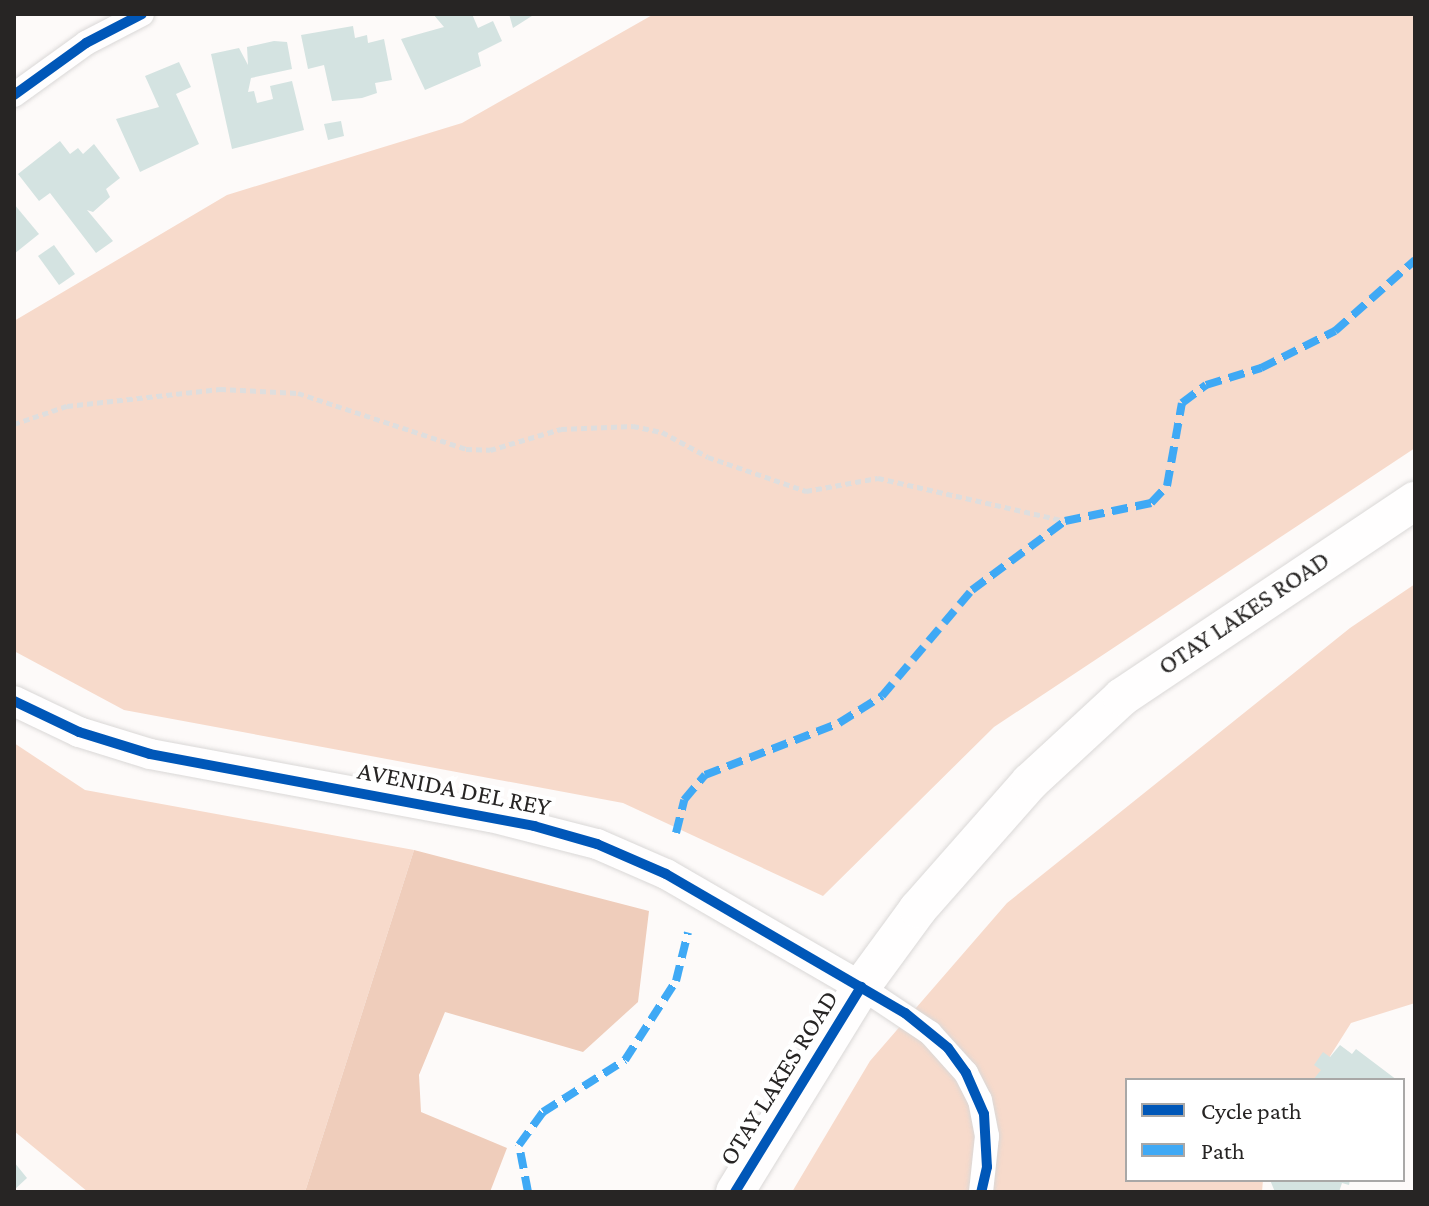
<!DOCTYPE html>
<style>
body{margin:0}
#map{position:relative;width:1429px;height:1206px;overflow:hidden;background:#fdfaf9;font-family:"Crimson Pro",serif}
div>[style]{position:absolute}
[style*='--x']{left:calc(var(--x)*1px);top:calc(var(--y)*1px);width:calc(var(--w)*1px);rotate:calc(var(--a)*1deg)}
.green>*{inset:0;background:#f7dacb}
.forest>*{inset:0;background:#efcdbb}
.building>*{inset:0;background:#d4e3e1}
.path>*{height:5px;margin-top:-2.5px;transform-origin:0;background:repeating-linear-gradient(90deg,#dedede 0 6px,transparent 0 10px)}
.roads{filter:drop-shadow(0 0 2px #dad8d7) drop-shadow(0 0 2px #dad8d7)}
.minor>*{height:24px;margin:-12px;padding:0 12px;transform-origin:12px;border-radius:12px;background:#fffefe}
.tertiary>*{height:30px;margin:-15px;padding:0 15px;transform-origin:15px;border-radius:15px;background:#fffefe}
.primary>*{height:38px;margin:-19px;padding:0 19px;transform-origin:19px;border-radius:19px;background:#fffefe}
.quiet>*{height:8px;margin-top:-4px;transform-origin:0;background:repeating-linear-gradient(90deg,#3fa9f5 0 16px,transparent 0 24px)}
.cycleway>*{height:10px;margin:-5px;padding:0 5px;transform-origin:5px;border-radius:5px;background:#0057b8}
span{translate:-50% -50%;white-space:nowrap;text-align:center;line-height:1.15;-webkit-text-stroke:8px #fff;paint-order:stroke}
.street-label{font-size:26px;color:#272524}
.frame{position:absolute;inset:0;border:16px solid #272524;pointer-events:none}
.legend{position:absolute;left:1125px;top:1078px;width:280px;height:104px;box-sizing:border-box;background:#fff;border:2px solid #a9a8a7;margin:0;padding:10px 14px;list-style:none;font-size:24px;color:#272524}
.legend li{display:flex;align-items:center;gap:16px;height:40px}
.legend b{width:40px;border:2px solid #a9a8a7}
</style>
<div id="map">
<div class="green">
<i style="clip-path:polygon(654px 14px,1415px 14px,1415px 448px,994px 727px,823px 896px,623px 803px,124px 710px,14px 651px,14px 321px,227px 195px,462px 123px)"></i>
<i style="clip-path:polygon(1415px 584px,1415px 1003px,1351px 1023px,1315px 1080px,1127px 1080px,1127px 1180px,1263px 1180px,1262px 1192px,792px 1192px,870px 1061px,1007px 903px,1350px 628px)"></i>
<i style="clip-path:polygon(14px 743px,85px 790px,414px 850px,305px 1192px,88px 1192px,14px 1131px)"></i>
</div>
<div class="forest">
<i style="clip-path:polygon(414px 850px,649px 911px,638px 1002px,583px 1052px,445px 1012px,419px 1075px,421px 1112px,507px 1148px,490px 1192px,305px 1192px)"></i>
</div>
<div class="building">
<i style="clip-path:polygon(433px 14px,472px 14px,478px 28px,493px 21px,502px 41px,478px 53px,481px 66px,425px 90px,401px 39px,444px 27px)"></i>
<i style="clip-path:polygon(509px 14px,535px 14px,513px 28px)"></i>
<i style="clip-path:polygon(353px 26px,355px 38px,367px 35px,368px 43px,384px 39px,392px 80px,375px 83px,377px 93px,362px 98px,332px 101px,324px 65px,308px 69px,301px 35px)"></i>
<i style="clip-path:polygon(274px 41px,287px 42px,292px 69px,251px 78px,248px 92px,254px 91px,257px 103px,273px 99px,270px 86px,292px 81px,304px 130px,232px 149px,211px 54px,239px 48px,248px 65px,247px 47px)"></i>
<i style="clip-path:polygon(179px 62px,191px 87px,176px 94px,199px 144px,140px 172px,116px 119px,159px 107px,145px 76px)"></i>
<i style="clip-path:polygon(341px 121px,344px 136px,328px 140px,324px 124px)"></i>
<i style="clip-path:polygon(60px 141px,70px 154px,78px 148px,83px 154px,94px 144px,120px 178px,106px 189px,110px 197px,93px 212px,87px 210px,113px 241px,96px 253px,50px 193px,39px 201px,18px 174px)"></i>
<i style="clip-path:polygon(14px 204px,39px 234px,14px 254px)"></i>
<i style="clip-path:polygon(54px 245px,75px 274px,59px 285px,38px 256px)"></i>
<i style="clip-path:polygon(1340px 1045px,1352px 1054px,1356px 1049px,1397px 1080px,1313px 1080px,1321px 1070px,1314px 1065px,1323px 1052px,1330px 1057px)"></i>
<i style="clip-path:polygon(14px 1162px,27px 1178px,14px 1190px)"></i>
<i style="clip-path:polygon(1270px 1180px,1350px 1180px,1349px 1185px,1342px 1183px,1339px 1192px,1275px 1192px)"></i>
</div>
<div class="path">
<i style="--x:14;--y:424;--w:56;--a:-18.8"></i>
<i style="--x:67;--y:406;--w:154;--a:-6.3"></i>
<i style="--x:220;--y:389;--w:78;--a:2.9"></i>
<i style="--x:298;--y:393;--w:177;--a:18.4"></i>
<i style="--x:466;--y:449;--w:24;--a:2"></i>
<i style="--x:490;--y:450;--w:74;--a:-16.5"></i>
<i style="--x:561;--y:429;--w:72;--a:-2.4"></i>
<i style="--x:633;--y:426;--w:30;--a:12"></i>
<i style="--x:662;--y:432;--w:52;--a:28.5"></i>
<i style="--x:708;--y:457;--w:104;--a:19.1"></i>
<i style="--x:806;--y:491;--w:73;--a:-10.2"></i>
<i style="--x:878;--y:478;--w:192;--a:12.9"></i>
</div>
<div class="roads">
<div class="minor">
<i style="--x:14;--y:95;--w:89;--a:-35.8"></i>
<i style="--x:86;--y:43;--w:63;--a:-27.4"></i>
<i style="--x:861;--y:987;--w:83;--a:33.7"></i>
<i style="--x:930;--y:1033;--w:54;--a:48"></i>
<i style="--x:966;--y:1073;--w:30;--a:63"></i>
<i style="--x:980;--y:1100;--w:37;--a:79"></i>
<i style="--x:987;--y:1136;--w:56;--a:96.1"></i>
</div>
<div class="tertiary">
<i style="--x:14;--y:701;--w:72;--a:25.5"></i>
<i style="--x:79;--y:732;--w:74;--a:17.2"></i>
<i style="--x:150;--y:754;--w:347;--a:10.5"></i>
<i style="--x:491;--y:817;--w:109;--a:14.3"></i>
<i style="--x:597;--y:844;--w:75;--a:23.5"></i>
<i style="--x:666;--y:874;--w:225;--a:30.1"></i>
</div>
<div class="primary">
<i style="--x:735;--y:1192;--w:241;--a:-58.4"></i>
<i style="--x:861;--y:987;--w:97;--a:-53.8"></i>
<i style="--x:918;--y:909;--w:169;--a:-48.6"></i>
<i style="--x:1030;--y:782;--w:125;--a:-42.7"></i>
<i style="--x:1122;--y:697;--w:353;--a:-33.8"></i>
</div>
</div>
<div class="quiet">
<i style="--x:676;--y:833;--w:34;--a:-76"></i>
<i style="--x:684;--y:800;--w:33;--a:-50"></i>
<i style="--x:705;--y:775;--w:144;--a:-21.2"></i>
<i style="--x:839;--y:723;--w:51;--a:-32.1"></i>
<i style="--x:882;--y:696;--w:139;--a:-49.7"></i>
<i style="--x:972;--y:590;--w:116;--a:-36.6"></i>
<i style="--x:1065;--y:521;--w:88;--a:-11.8"></i>
<i style="--x:1151;--y:503;--w:23;--a:-47"></i>
<i style="--x:1167;--y:486;--w:84;--a:-79.8"></i>
<i style="--x:1182;--y:403;--w:30;--a:-37"></i>
<i style="--x:1206;--y:385;--w:58;--a:-17.2"></i>
<i style="--x:1261;--y:368;--w:83;--a:-26.6"></i>
<i style="--x:1335;--y:331;--w:107;--a:-41.6"></i>
<i style="--x:528;--y:1192;--w:48;--a:-100.8"></i>
<i style="--x:519;--y:1145;--w:41;--a:-54"></i>
<i style="--x:543;--y:1112;--w:97;--a:-32.4"></i>
<i style="--x:625;--y:1060;--w:94;--a:-57.2"></i>
<i style="--x:676;--y:981;--w:50;--a:-76.2"></i>
</div>
<div class="cycleway">
<i style="--x:14;--y:95;--w:89;--a:-35.8"></i>
<i style="--x:86;--y:43;--w:63;--a:-27.4"></i>
<i style="--x:14;--y:701;--w:72;--a:25.5"></i>
<i style="--x:79;--y:732;--w:74;--a:17.2"></i>
<i style="--x:150;--y:754;--w:391;--a:10.6"></i>
<i style="--x:534;--y:826;--w:66;--a:15.9"></i>
<i style="--x:597;--y:844;--w:75;--a:23.5"></i>
<i style="--x:666;--y:874;--w:276;--a:30.2"></i>
<i style="--x:905;--y:1013;--w:55;--a:39.1"></i>
<i style="--x:948;--y:1048;--w:31;--a:54"></i>
<i style="--x:966;--y:1073;--w:45;--a:66.3"></i>
<i style="--x:984;--y:1114;--w:53;--a:86.8"></i>
<i style="--x:987;--y:1167;--w:26;--a:103"></i>
<i style="--x:735;--y:1192;--w:241;--a:-58.4"></i>
</div>
<div class="street-label">
<span style="left:1244px;top:613px;rotate:-34deg">OTAY LAKES ROAD</span>
<span style="left:454px;top:789px;rotate:11deg">AVENIDA DEL REY</span>
<span style="left:779px;top:1078px;rotate:-58deg">OTAY LAKES ROAD</span>
</div>
<div class="frame"></div>
<ul class="legend">
<li><b style="height:10px;background:#0057b8"></b>Cycle path</li>
<li><b style="height:10px;background:#3fa9f5"></b>Path</li>
</ul>
</div>
